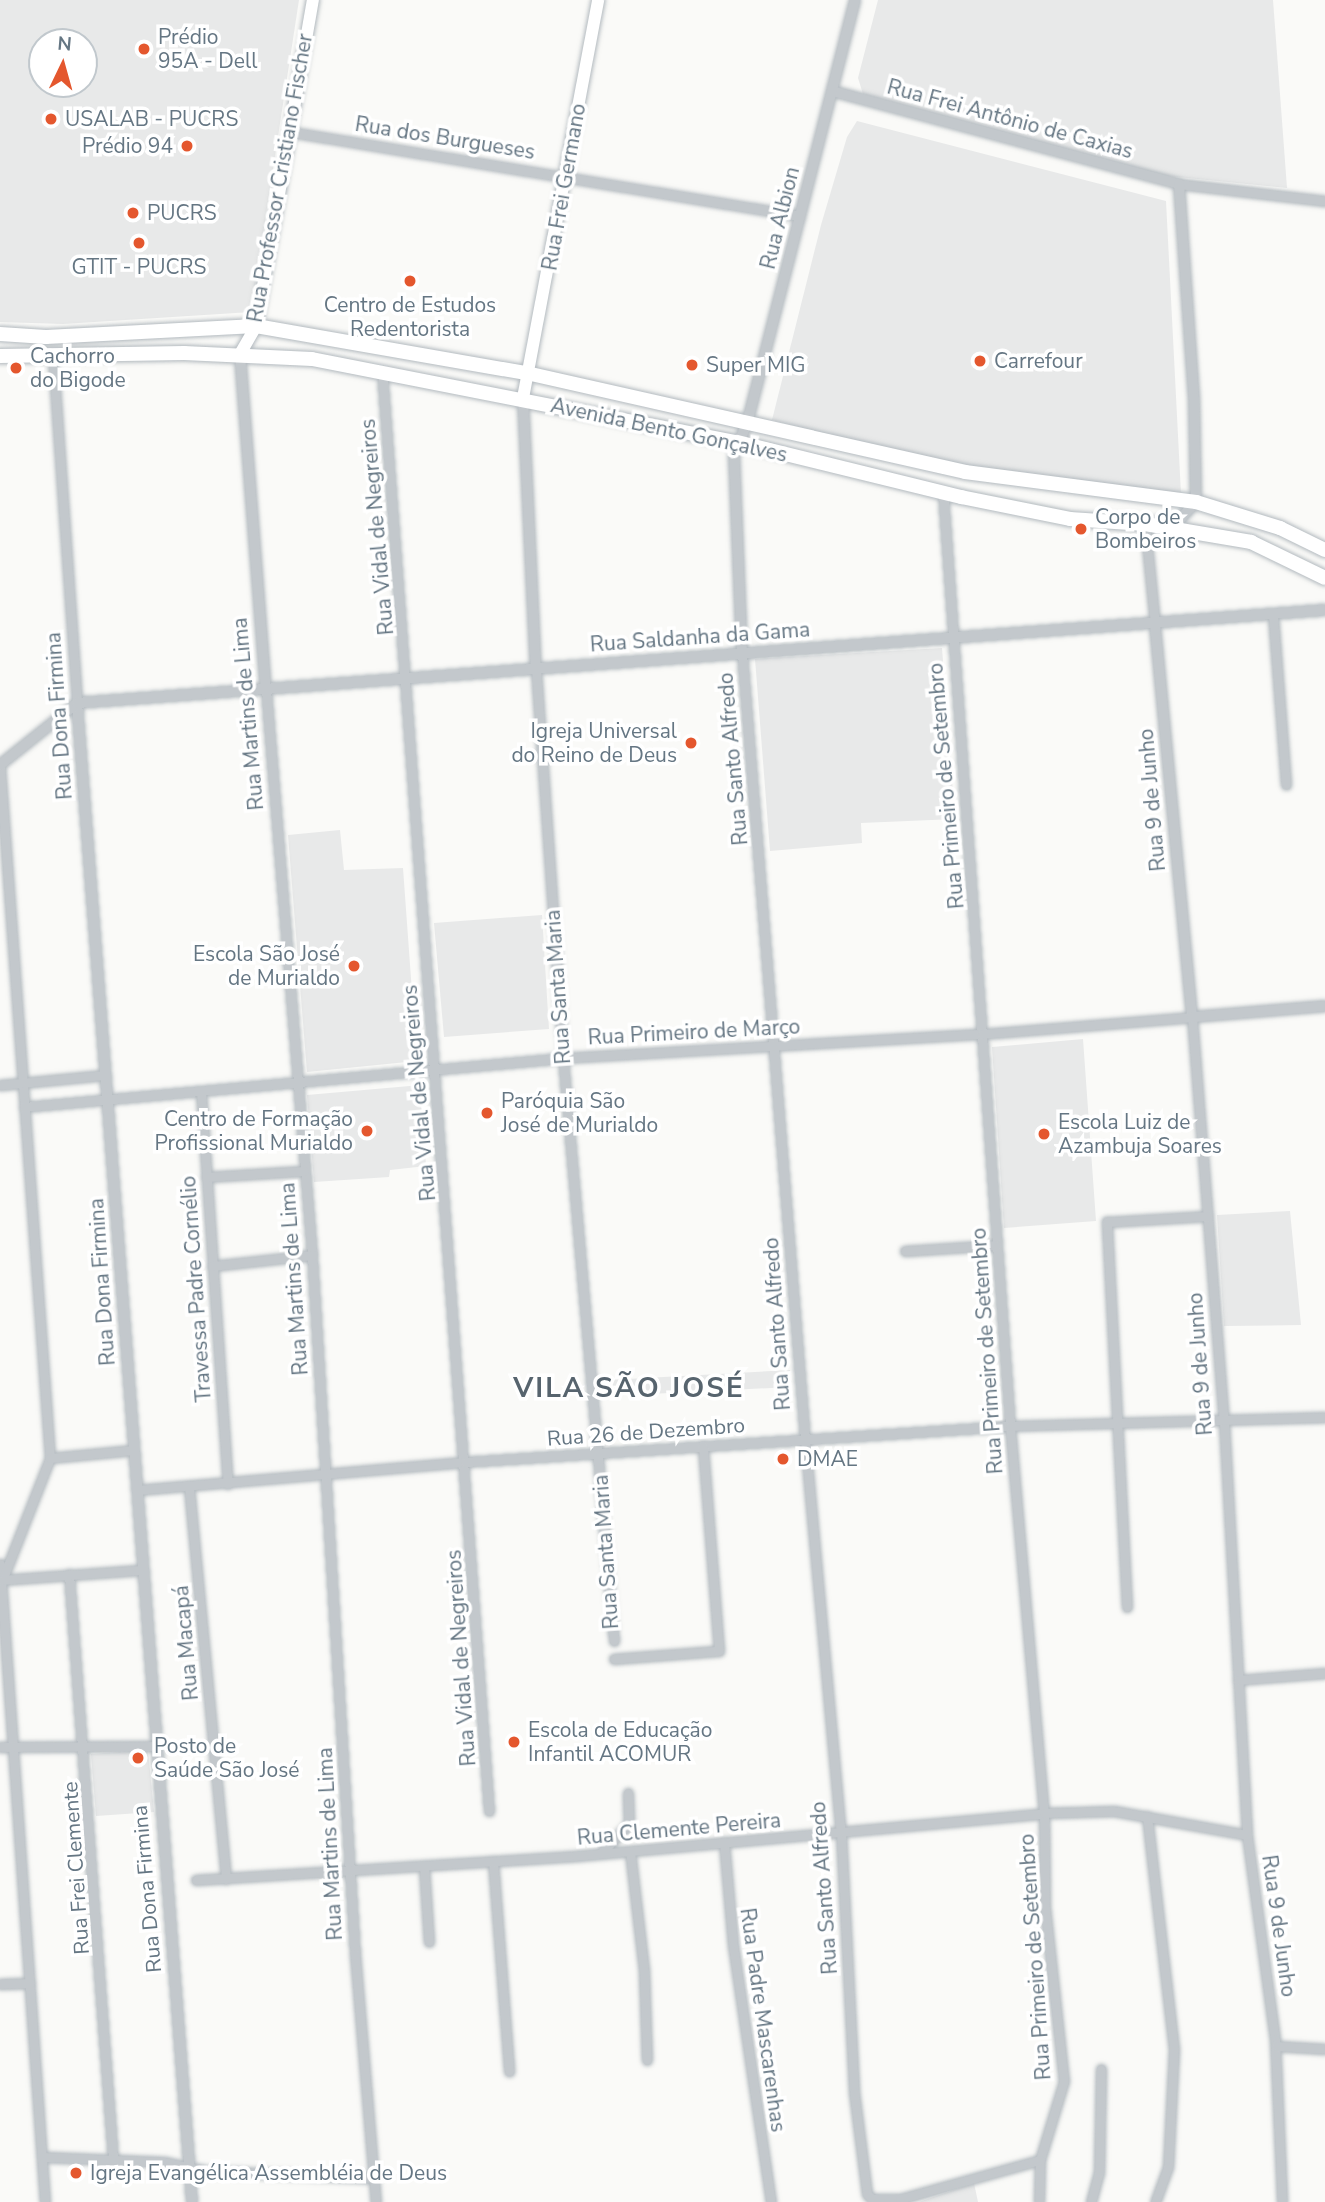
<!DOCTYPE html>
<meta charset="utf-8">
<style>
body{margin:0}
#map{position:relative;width:1325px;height:2202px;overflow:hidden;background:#fafaf8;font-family:"Nunito Sans",sans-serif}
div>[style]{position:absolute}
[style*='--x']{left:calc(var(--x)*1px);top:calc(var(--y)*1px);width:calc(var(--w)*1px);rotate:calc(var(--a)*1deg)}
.built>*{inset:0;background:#e8e9e9}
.roads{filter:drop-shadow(0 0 2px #b3babf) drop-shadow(0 0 2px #b3babf)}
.minor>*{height:9px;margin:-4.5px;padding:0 4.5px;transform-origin:4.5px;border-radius:4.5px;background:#c3c8cc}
.tertiary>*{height:10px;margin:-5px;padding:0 5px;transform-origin:5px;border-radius:5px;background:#c3c8cc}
.secondary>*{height:12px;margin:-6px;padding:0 6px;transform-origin:6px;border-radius:6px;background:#fff}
.primary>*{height:14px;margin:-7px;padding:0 7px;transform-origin:7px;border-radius:7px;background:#fff}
.dots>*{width:19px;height:19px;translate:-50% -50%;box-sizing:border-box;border:4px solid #fff;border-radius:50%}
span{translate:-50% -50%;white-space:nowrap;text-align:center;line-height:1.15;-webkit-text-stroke:7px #fff;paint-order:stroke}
.poi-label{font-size:21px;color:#657683}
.left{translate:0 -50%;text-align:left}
.right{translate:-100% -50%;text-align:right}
.street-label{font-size:21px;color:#657683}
.district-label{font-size:28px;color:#57646e;font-weight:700;letter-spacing:2px}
.north{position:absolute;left:28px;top:28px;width:70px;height:70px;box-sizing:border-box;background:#fff;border:2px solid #c1c8cd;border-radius:50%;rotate:5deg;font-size:19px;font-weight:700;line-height:28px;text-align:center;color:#657683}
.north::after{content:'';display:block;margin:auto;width:24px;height:32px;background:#e4572e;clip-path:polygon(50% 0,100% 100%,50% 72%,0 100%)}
</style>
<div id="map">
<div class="built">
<i style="clip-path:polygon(evenodd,0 0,299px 0,251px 312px,63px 324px,0 322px,0 0,42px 42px,84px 42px,84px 84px,42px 84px,42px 42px)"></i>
<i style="clip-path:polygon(878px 0,1273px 0,1287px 188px,1158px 175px,863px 94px,858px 78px)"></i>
<i style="clip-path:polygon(857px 121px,1166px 201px,1181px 494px,1013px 475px,875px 447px,772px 420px,821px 225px,847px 137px)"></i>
<i style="clip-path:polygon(942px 648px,955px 819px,861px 823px,862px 843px,770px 851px,755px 659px)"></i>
<i style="clip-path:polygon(340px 830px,344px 870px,403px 868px,417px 1061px,307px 1072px,288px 835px)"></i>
<i style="clip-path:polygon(542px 915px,549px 1029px,444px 1037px,434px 923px)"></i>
<i style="clip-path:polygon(1083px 1039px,1096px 1221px,1004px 1228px,992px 1047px)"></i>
<i style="clip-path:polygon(421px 1085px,426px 1166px,390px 1170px,389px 1177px,314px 1182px,307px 1095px)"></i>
<i style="clip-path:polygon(1290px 1211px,1301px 1325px,1224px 1326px,1217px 1215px)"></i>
<i style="clip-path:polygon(790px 1370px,791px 1387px,610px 1396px,609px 1380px)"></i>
<i style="clip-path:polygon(148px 1750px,154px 1812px,96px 1816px,91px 1754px)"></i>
<i style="clip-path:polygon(974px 2183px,978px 2202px,919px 2202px)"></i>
</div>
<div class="roads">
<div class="minor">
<i style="--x:291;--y:132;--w:516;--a:9.37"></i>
<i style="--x:1179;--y:184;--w:147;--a:6.6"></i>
<i style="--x:53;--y:358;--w:346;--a:86"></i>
<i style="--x:382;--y:371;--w:1444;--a:85.75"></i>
<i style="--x:943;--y:493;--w:935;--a:85.89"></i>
<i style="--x:1010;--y:1426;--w:388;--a:85"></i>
<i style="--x:1044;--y:1813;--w:94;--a:89.4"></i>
<i style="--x:1045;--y:1907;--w:175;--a:83.8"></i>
<i style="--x:1064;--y:2081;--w:83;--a:106.9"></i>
<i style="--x:1040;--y:2160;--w:42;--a:91.4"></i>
<i style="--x:1145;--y:524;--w:101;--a:84.3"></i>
<i style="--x:1273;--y:615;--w:170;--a:85.6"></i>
<i style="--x:742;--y:653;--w:790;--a:85.42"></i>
<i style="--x:805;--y:1440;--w:395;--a:84.8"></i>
<i style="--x:841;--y:1833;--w:259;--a:87.1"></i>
<i style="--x:854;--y:2092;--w:103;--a:82.7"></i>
<i style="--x:867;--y:2194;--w:7;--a:45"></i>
<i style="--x:872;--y:2199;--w:28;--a:0"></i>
<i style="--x:900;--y:2199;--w:145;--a:-15.6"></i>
<i style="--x:536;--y:669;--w:390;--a:86"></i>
<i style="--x:563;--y:1058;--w:585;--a:85"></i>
<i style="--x:266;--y:689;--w:568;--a:85.35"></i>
<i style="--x:312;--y:1255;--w:700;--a:86.48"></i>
<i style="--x:355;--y:1954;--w:249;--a:85.2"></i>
<i style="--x:0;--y:767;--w:693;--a:85.86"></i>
<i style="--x:0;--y:1085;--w:106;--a:-5.4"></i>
<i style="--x:201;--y:1091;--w:394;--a:86.1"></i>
<i style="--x:24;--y:1107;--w:541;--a:-5.19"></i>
<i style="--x:563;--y:1058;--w:420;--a:-3.3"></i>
<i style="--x:982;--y:1034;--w:211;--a:-4.6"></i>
<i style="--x:1192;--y:1017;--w:406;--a:85.5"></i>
<i style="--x:1224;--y:1422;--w:414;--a:86.8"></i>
<i style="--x:1247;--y:1835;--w:206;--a:82.2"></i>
<i style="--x:1275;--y:2039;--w:163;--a:87.5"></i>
<i style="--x:206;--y:1177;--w:98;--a:-3.5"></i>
<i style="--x:905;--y:1251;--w:92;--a:-3.7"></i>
<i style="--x:212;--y:1266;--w:101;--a:-6.3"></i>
<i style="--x:189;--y:1487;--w:394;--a:84.6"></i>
<i style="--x:137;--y:1490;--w:329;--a:-4.9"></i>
<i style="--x:465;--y:1462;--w:546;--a:-3.78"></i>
<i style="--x:1010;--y:1426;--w:315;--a:-1.6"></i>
<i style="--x:0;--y:1564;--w:640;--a:85.97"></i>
<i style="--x:69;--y:1574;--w:587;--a:85.7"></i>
<i style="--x:3;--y:1578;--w:129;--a:-68.6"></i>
<i style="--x:50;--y:1458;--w:84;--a:-5.4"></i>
<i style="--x:2;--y:1580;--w:141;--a:-4.1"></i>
<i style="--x:1127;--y:1607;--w:386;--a:-93"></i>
<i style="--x:1107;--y:1222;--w:101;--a:-3.4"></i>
<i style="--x:614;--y:1659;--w:105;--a:-4.4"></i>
<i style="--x:719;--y:1651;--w:206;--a:-94.5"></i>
<i style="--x:1238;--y:1680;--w:87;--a:-4.6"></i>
<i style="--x:0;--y:1747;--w:155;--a:-0.4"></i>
<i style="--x:1147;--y:1816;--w:235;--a:83.4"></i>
<i style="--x:1174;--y:2049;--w:118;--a:92.9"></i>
<i style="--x:1168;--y:2167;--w:37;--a:110"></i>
<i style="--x:724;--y:1842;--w:103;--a:85"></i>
<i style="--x:733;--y:1945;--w:260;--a:81.6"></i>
<i style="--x:630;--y:1851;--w:121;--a:83.3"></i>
<i style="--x:644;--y:1971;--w:89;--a:88.1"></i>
<i style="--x:601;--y:1853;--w:40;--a:-46"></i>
<i style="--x:629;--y:1824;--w:31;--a:-92"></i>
<i style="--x:493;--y:1861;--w:211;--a:85.6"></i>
<i style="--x:424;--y:1867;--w:75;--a:86.2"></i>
<i style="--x:196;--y:1880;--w:381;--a:-3.6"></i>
<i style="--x:576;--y:1856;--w:470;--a:-5.2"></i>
<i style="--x:1044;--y:1813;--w:70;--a:-1.6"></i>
<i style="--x:1114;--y:1811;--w:135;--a:10.2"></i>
<i style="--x:0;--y:1984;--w:30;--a:-2"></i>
<i style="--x:1276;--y:2046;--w:49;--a:3.5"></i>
<i style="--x:43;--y:2157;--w:121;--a:2.4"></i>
<i style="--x:164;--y:2162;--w:42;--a:12.4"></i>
<i style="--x:205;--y:2171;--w:170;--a:2.4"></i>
<i style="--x:1091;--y:2202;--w:30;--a:-75"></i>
<i style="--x:1099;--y:2173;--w:104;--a:-88.9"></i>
</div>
<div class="tertiary">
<i style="--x:832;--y:91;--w:359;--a:15"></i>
<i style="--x:1179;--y:184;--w:215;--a:86"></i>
<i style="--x:1194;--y:398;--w:104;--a:88.9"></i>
<i style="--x:1196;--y:502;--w:21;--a:133"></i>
<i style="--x:1182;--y:517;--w:30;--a:168"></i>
<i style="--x:240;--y:354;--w:336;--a:85.6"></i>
<i style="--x:523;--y:398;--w:271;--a:87.3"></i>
<i style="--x:1155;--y:625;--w:394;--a:84.6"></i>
<i style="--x:1192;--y:1017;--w:133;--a:-4.7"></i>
<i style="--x:742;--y:653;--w:198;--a:-92.3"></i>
<i style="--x:734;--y:455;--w:38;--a:-68"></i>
<i style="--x:748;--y:420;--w:433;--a:-75.7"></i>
<i style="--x:77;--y:703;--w:1503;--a:85.61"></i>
<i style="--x:0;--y:765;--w:99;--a:-38.8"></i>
<i style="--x:77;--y:703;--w:1251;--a:-4.26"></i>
</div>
<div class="secondary">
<i style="--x:240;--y:354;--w:32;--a:-60"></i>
<i style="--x:256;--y:326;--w:331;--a:-80.1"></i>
<i style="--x:523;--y:398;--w:405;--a:-79.3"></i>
</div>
<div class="primary">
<i style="--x:0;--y:334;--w:46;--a:3.7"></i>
<i style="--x:46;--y:337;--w:210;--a:-3"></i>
<i style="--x:256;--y:326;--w:279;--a:9.9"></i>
<i style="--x:531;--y:374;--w:445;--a:12.7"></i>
<i style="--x:965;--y:472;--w:233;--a:7.4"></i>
<i style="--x:1196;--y:502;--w:88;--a:17.2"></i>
<i style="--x:1280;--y:528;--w:50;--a:26.1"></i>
<i style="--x:0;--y:356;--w:184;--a:-0.9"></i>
<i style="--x:184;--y:353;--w:128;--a:2.7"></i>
<i style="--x:312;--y:359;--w:433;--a:11.1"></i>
<i style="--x:737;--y:442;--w:231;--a:13.8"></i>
<i style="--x:961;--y:497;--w:111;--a:11.4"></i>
<i style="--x:1070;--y:519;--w:75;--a:3.8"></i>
<i style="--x:1145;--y:524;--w:108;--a:9.6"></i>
<i style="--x:1251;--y:542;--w:82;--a:25.9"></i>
</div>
</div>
<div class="dots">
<i style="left:144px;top:49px;background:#e4572e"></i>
<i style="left:51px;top:119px;background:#e4572e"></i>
<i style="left:187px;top:146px;background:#e4572e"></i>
<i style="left:133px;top:213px;background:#e4572e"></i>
<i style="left:139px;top:243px;background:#e4572e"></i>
<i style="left:410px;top:281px;background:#e4572e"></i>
<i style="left:980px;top:361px;background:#e4572e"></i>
<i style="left:692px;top:365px;background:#e4572e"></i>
<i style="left:16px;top:368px;background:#e4572e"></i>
<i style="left:1081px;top:529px;background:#e4572e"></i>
<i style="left:691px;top:743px;background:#e4572e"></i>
<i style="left:354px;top:966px;background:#e4572e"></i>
<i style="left:487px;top:1113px;background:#e4572e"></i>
<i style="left:367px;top:1131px;background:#e4572e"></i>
<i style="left:1044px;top:1134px;background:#e4572e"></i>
<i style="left:783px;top:1459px;background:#e4572e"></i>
<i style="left:514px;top:1742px;background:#e4572e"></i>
<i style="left:138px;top:1758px;background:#e4572e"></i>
<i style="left:76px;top:2173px;background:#e4572e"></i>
</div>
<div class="poi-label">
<span class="left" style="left:158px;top:49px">Prédio<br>95A - Dell</span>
<span class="left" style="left:65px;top:119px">USALAB - PUCRS</span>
<span class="right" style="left:173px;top:146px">Prédio 94</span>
<span class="left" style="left:147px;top:213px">PUCRS</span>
<span style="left:139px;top:267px">GTIT - PUCRS</span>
<span style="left:410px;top:317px">Centro de Estudos<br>Redentorista</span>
<span class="left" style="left:30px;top:368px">Cachorro<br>do Bigode</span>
<span class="left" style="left:994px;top:361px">Carrefour</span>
<span class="left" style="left:706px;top:365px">Super MIG</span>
<span class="left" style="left:1095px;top:529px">Corpo de<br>Bombeiros</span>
<span class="right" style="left:677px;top:743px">Igreja Universal<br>do Reino de Deus</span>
<span class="right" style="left:340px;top:966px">Escola São José<br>de Murialdo</span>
<span class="left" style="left:501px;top:1113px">Paróquia São<br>José de Murialdo</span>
<span class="right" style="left:353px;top:1131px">Centro de Formação<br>Profissional Murialdo</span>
<span class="left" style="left:1058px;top:1134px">Escola Luiz de<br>Azambuja Soares</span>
<span class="left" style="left:797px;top:1459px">DMAE</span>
<span class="left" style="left:528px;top:1742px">Escola de Educação<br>Infantil ACOMUR</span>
<span class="left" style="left:154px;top:1758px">Posto de<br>Saúde São José</span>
<span class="left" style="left:90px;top:2173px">Igreja Evangélica Assembléia de Deus</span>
</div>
<div class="street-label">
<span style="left:1010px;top:119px;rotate:15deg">Rua Frei Antônio de Caxias</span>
<span style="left:445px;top:138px;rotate:9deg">Rua dos Burgueses</span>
<span style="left:280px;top:178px;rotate:-80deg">Rua Professor Cristiano Fischer</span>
<span style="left:564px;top:187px;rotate:-80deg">Rua Frei Germano</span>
<span style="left:780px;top:218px;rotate:-76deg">Rua Albion</span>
<span style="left:669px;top:430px;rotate:12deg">Avenida Bento Gonçalves</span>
<span style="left:377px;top:527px;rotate:-95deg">Rua Vidal de Negreiros</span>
<span style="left:700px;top:637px;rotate:-4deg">Rua Saldanha da Gama</span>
<span style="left:248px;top:714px;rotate:-95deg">Rua Martins de Lima</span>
<span style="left:59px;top:716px;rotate:-94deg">Rua Dona Firmina</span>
<span style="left:733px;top:759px;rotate:-95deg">Rua Santo Alfredo</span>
<span style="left:946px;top:786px;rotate:-95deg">Rua Primeiro de Setembro</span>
<span style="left:1152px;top:800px;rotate:-95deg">Rua 9 de Junho</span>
<span style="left:558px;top:987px;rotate:-94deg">Rua Santa Maria</span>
<span style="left:694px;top:1032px;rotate:-3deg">Rua Primeiro de Março</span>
<span style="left:419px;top:1093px;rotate:-95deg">Rua Vidal de Negreiros</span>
<span style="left:294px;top:1279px;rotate:-94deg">Rua Martins de Lima</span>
<span style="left:102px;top:1282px;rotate:-94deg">Rua Dona Firmina</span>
<span style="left:196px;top:1289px;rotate:-94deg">Travessa Padre Cornélio</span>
<span style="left:777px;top:1324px;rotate:-94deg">Rua Santo Alfredo</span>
<span style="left:987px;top:1351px;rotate:-94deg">Rua Primeiro de Setembro</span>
<span style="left:1200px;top:1364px;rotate:-94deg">Rua 9 de Junho</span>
<span style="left:646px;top:1432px;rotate:-4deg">Rua 26 de Dezembro</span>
<span style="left:606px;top:1552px;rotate:-94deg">Rua Santa Maria</span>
<span style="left:186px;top:1643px;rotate:-95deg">Rua Macapá</span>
<span style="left:461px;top:1658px;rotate:-94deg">Rua Vidal de Negreiros</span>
<span style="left:679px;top:1829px;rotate:-5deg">Rua Clemente Pereira</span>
<span style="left:330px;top:1844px;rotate:-93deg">Rua Martins de Lima</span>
<span style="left:76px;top:1868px;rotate:-94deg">Rua Frei Clemente</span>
<span style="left:824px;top:1888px;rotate:-94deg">Rua Santo Alfredo</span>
<span style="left:147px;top:1889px;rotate:-95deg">Rua Dona Firmina</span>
<span style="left:1279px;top:1926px;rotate:82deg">Rua 9 de Junho</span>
<span style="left:1035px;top:1957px;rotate:-94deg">Rua Primeiro de Setembro</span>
<span style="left:763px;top:2020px;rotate:82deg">Rua Padre Mascarenhas</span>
</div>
<div class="district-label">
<span style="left:629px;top:1388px">VILA SÃO JOSÉ</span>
</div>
<div class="north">N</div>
</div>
